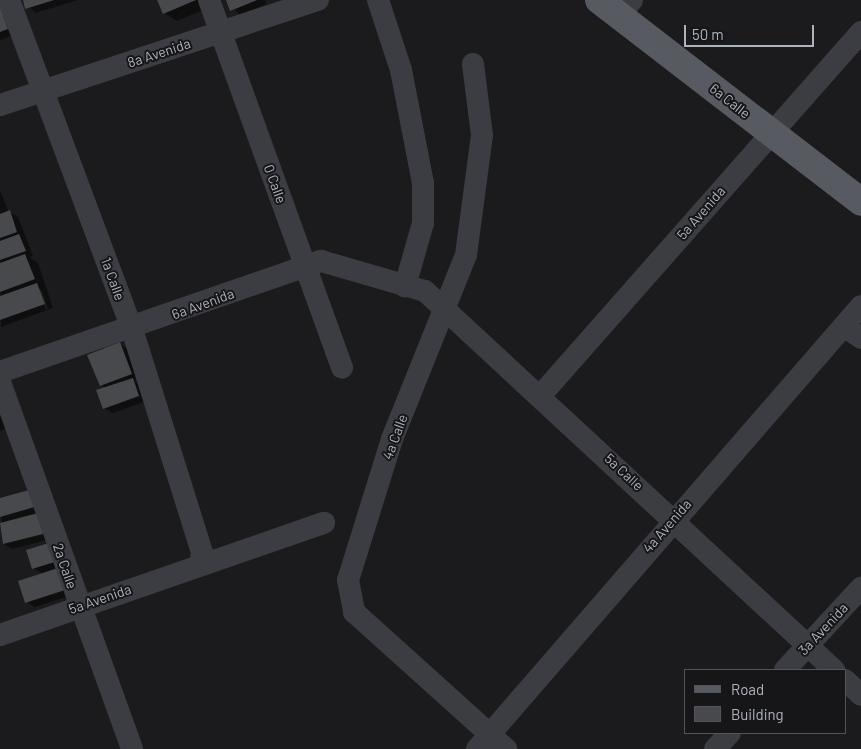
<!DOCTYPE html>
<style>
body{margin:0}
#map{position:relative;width:861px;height:749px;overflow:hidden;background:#1b1b1d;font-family:Barlow,sans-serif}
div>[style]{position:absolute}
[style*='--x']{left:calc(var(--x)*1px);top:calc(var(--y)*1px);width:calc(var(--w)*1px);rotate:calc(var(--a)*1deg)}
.shadow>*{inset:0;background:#0007}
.building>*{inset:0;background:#48494d}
.minor>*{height:22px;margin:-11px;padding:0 11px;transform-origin:11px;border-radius:11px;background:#3c3d42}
.major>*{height:28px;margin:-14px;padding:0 14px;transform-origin:14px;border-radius:14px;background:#585a61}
span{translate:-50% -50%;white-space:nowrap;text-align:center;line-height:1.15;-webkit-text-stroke:4px #161618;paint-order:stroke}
.street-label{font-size:14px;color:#aeb3bc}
.legend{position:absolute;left:684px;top:669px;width:162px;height:65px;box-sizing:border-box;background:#161618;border:1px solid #53555a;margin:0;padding:6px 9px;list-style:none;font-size:15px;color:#aeb3bc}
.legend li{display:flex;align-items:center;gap:10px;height:25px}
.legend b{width:25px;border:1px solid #53555a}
.scale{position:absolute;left:684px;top:25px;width:130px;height:22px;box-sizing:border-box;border:2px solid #aeb3bc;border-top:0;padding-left:6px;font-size:15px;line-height:18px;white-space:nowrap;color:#aeb3bc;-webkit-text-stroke:4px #161618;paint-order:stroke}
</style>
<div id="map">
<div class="shadow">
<i style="clip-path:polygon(0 0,16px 34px,0 40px)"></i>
<i style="clip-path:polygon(24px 0,78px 0,35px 13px)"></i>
<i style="clip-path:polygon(159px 0,213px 0,215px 5px,177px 21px,164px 13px)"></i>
<i style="clip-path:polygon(227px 0,265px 0,266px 4px,240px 15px)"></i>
<i style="clip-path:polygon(evenodd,0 190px,8px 211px,18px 217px,33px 256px,29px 257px,38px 263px,53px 308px,1px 327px,0 190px,38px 289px,41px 289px,48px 309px,46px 310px,38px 289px)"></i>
<i style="clip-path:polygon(119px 344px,128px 349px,140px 378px,134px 380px,141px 384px,147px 401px,113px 413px,104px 408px,106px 388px,101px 385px)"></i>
<i style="clip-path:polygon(0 391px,15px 424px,0 431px)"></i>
<i style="clip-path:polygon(32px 490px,51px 539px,12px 549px,4px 544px,0 499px)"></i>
<i style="clip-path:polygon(52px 543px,73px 595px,35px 607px,26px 602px,43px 574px,33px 568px)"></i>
</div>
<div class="building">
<i style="clip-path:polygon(23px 0,54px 0,25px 9px)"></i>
<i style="clip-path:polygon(157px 0,196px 0,163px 14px)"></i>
<i style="clip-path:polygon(226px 0,257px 0,230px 11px)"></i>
<i style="clip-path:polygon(0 6px,8px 29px,0 32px)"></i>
<i style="clip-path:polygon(10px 210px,17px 232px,0 238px,0 214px)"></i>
<i style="clip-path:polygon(19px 234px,26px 251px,0 260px,0 241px)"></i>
<i style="clip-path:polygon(25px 254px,35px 279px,0 292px,0 263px)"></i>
<i style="clip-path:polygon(37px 283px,45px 304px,0 320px,0 296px)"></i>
<i style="clip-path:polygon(120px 342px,132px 374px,100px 386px,87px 355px)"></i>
<i style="clip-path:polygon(133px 378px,139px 396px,103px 409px,96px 390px)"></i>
<i style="clip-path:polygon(33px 489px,38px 506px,0 517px,0 498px)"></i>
<i style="clip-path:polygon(38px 513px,43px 534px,3px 544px,0 523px)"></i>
<i style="clip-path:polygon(52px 542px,58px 561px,32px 569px,26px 550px)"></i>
<i style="clip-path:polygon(58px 568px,65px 590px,25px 603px,18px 581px)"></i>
</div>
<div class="minor">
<i style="--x:9;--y:0;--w:351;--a:69.5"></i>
<i style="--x:132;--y:329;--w:235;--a:72.6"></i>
<i style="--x:202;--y:553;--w:10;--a:101"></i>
<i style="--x:209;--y:0;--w:391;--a:70.1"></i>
<i style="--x:378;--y:0;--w:74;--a:71.8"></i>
<i style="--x:401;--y:70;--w:115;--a:79"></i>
<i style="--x:423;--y:183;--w:40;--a:90"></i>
<i style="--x:423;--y:223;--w:66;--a:105.9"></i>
<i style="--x:629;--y:4;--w:5;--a:-53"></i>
<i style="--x:473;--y:64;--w:72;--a:82.8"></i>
<i style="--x:482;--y:135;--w:121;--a:97.6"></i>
<i style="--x:466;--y:255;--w:198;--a:111.9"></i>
<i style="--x:392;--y:439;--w:148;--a:107.3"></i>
<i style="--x:348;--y:580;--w:33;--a:79"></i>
<i style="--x:354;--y:612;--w:205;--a:42"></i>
<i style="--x:0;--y:105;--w:335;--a:-18.3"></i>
<i style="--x:844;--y:326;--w:21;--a:35"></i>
<i style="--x:0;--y:372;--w:340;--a:-19.1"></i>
<i style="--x:321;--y:261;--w:108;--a:16.1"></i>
<i style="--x:425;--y:291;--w:558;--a:42.82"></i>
<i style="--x:0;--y:382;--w:390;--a:70.2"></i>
<i style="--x:541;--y:395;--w:484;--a:-48.6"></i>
<i style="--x:0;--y:635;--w:343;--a:-19.1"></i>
<i style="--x:785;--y:670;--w:112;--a:-47.2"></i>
<i style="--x:845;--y:680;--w:22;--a:43"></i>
<i style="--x:477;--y:749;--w:586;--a:-49.08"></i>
<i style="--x:715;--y:749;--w:22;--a:-47"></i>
</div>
<div class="major">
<i style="--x:599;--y:0;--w:331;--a:37.6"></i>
</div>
<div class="street-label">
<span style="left:159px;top:53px;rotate:-18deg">8a Avenida</span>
<span style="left:730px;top:101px;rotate:38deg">6a Calle</span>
<span style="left:275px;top:184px;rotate:70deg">0 Calle</span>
<span style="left:701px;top:213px;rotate:-49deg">5a Avenida</span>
<span style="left:113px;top:279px;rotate:70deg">1a Calle</span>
<span style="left:203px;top:304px;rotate:-20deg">6a Avenida</span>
<span style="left:395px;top:437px;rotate:-70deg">4a Calle</span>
<span style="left:624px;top:472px;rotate:43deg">5a Calle</span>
<span style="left:667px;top:526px;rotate:-49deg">4a Avenida</span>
<span style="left:65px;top:566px;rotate:71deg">2a Calle</span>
<span style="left:100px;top:599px;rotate:-19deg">5a Avenida</span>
<span style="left:823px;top:629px;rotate:-47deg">3a Avenida</span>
</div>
<ul class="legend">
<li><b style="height:6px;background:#585a61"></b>Road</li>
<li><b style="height:14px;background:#48494d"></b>Building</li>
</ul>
<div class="scale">50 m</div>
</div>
